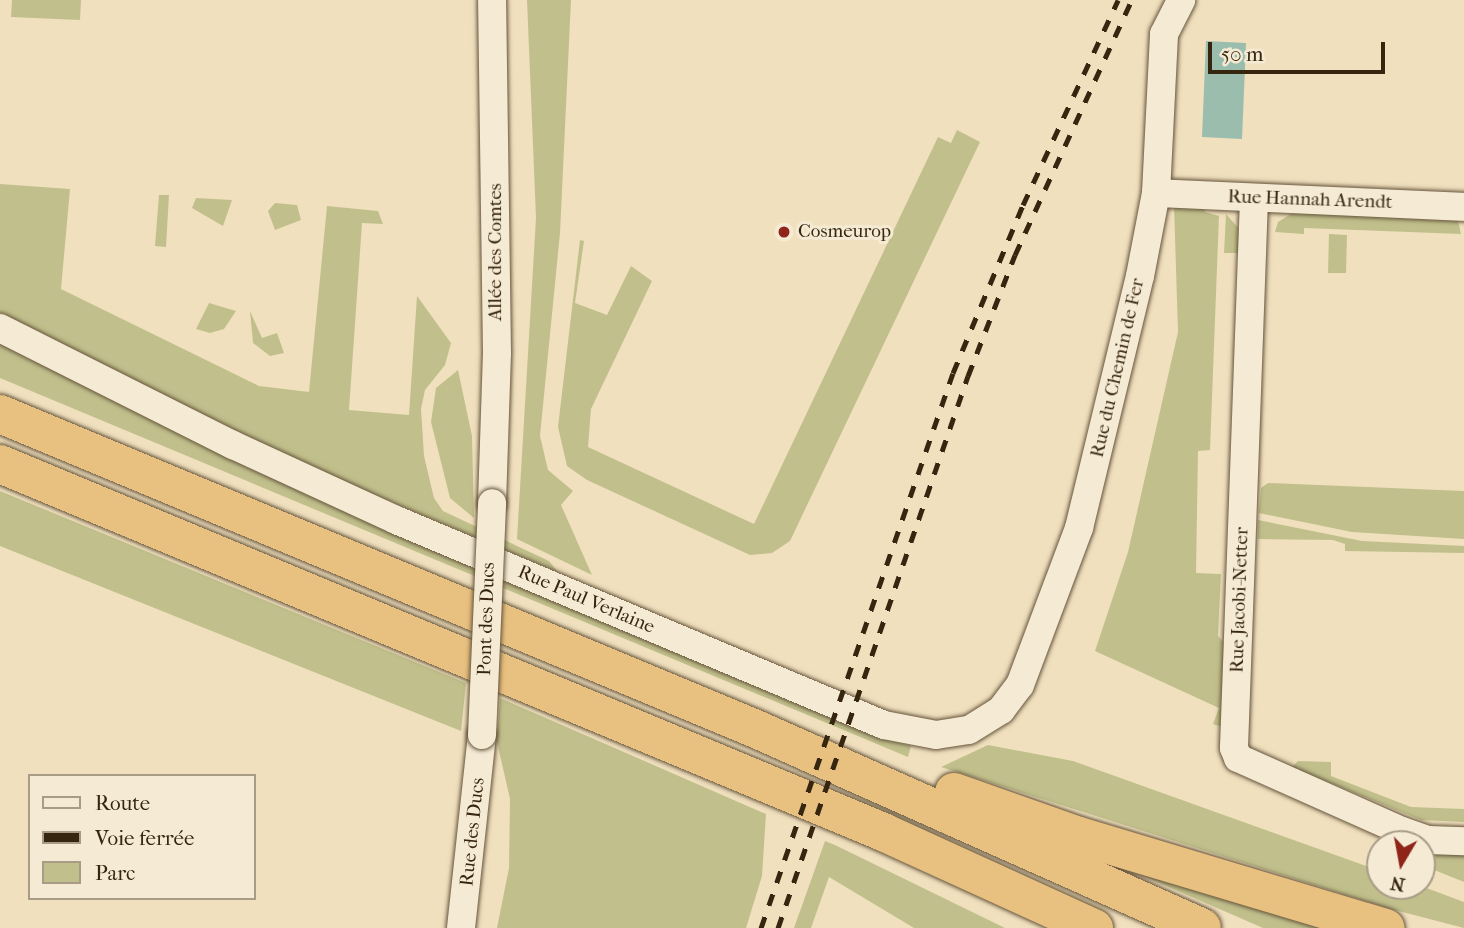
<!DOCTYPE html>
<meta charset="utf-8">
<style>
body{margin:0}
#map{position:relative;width:1464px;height:928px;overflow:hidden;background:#f0e0be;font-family:"IM FELL French Canon",serif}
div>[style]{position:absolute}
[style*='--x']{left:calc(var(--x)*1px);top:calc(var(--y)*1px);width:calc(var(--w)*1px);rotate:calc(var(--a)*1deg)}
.green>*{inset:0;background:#c1c08c}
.water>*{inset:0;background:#9abdae}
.roads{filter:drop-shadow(0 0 2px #65543b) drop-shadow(0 0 2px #65543b)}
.minor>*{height:28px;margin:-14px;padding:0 14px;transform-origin:14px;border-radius:14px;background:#f5ebd5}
.highway>*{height:38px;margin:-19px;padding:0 19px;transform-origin:19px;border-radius:19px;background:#e8c07f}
.rail>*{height:5px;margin-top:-2.5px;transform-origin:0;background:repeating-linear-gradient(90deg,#37260f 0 12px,transparent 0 24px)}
.bridges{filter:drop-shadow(0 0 2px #65543b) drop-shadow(0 0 2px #65543b)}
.minor-bridge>*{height:28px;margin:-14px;padding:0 14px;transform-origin:14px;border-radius:14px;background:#f5ebd5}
.dots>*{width:19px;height:19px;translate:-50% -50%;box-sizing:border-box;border:4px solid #f5ebd5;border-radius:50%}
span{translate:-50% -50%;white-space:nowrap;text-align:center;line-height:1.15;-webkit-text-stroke:6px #f5ebd5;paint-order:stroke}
.street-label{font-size:19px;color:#37260f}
.poi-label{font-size:19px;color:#37260f}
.left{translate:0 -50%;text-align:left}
.legend{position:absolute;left:28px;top:774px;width:228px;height:126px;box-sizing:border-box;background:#f5ebd5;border:2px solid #a99c86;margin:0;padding:9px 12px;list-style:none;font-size:21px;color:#37260f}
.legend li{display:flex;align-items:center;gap:14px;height:35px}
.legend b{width:35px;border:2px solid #a99c86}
.north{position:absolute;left:1366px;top:830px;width:70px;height:70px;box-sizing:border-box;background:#f5ebd5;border:2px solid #a99c86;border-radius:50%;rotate:190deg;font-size:19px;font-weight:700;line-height:28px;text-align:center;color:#37260f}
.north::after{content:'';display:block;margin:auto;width:24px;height:32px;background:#8f2418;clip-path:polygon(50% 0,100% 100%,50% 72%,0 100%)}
.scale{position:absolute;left:1208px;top:42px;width:177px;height:32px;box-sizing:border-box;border:4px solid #37260f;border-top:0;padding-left:9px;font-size:21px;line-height:24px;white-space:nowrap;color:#37260f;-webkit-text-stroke:5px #f5ebd5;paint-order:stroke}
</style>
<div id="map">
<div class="green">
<i style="clip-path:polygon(12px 0,81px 0,80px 20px,11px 17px)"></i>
<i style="clip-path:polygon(527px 0,571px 0,560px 233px,540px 436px,548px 470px,573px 491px,561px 505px,592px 575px,517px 539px,536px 218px)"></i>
<i style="clip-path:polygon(957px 130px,980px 142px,790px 541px,772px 553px,750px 555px,587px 480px,567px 466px,558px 427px,580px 240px,584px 241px,575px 303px,607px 315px,631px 266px,652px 281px,591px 409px,588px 447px,754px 524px,938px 137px,951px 143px)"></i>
<i style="clip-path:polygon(0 184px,70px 189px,61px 289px,259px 386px,309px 392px,327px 206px,378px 211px,383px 224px,362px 223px,349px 410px,409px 415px,417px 296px,451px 343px,445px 365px,425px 390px,421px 409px,424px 456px,434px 498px,443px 511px,549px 561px,558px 572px,344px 482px,0 317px)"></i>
<i style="clip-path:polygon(159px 195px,169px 195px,166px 247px,155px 246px)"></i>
<i style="clip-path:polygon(196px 198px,232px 200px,223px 226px,192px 208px)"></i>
<i style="clip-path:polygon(275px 203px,297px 205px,301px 220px,275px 230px,268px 211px)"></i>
<i style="clip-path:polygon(1174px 205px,1204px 205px,1205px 212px,1219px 216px,1210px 450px,1198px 451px,1196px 573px,1221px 574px,1218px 636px,1229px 648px,1223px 725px,1219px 726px,1213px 724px,1219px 708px,1095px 651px,1128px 552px,1178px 332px)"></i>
<i style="clip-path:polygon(1294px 212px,1458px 221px,1461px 234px,1304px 228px,1304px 234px,1275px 232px,1278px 222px)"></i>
<i style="clip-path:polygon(1226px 214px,1241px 231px,1242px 253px,1224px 253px)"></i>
<i style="clip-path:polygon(1329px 234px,1347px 235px,1346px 273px,1328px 273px)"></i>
<i style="clip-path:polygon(209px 303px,236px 311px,224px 329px,210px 333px,196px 329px)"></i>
<i style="clip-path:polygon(250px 311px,262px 338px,277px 333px,284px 353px,270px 356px,253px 343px)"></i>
<i style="clip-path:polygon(0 341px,876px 737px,911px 746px,908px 757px,0 378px)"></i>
<i style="clip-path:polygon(458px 370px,472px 436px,474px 518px,450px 498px,431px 422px,436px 388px)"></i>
<i style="clip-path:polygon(1268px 483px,1464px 491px,1464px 539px,1352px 532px,1259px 513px,1261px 488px)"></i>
<i style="clip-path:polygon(0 491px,466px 683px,461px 731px,0 546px)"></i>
<i style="clip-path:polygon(1258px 520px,1362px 541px,1464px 546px,1464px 553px,1345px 551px,1345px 544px,1333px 540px,1258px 539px)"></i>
<i style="clip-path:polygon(500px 698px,766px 814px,762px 876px,746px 928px,497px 928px,509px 868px,510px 799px,497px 742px)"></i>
<i style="clip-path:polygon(988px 745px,1073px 761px,1380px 871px,1380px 886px,1421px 886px,1464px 902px,1464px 928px,1387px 908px,941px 767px)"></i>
<i style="clip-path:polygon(1298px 761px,1331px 762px,1331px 776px,1411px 807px,1464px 809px,1464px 822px,1421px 820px,1292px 767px)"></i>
<i style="clip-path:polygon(825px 841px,835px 845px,1005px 928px,914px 928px,829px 877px,811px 928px,794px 928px)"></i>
<i style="clip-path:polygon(1422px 850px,1464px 852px,1464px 882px,1422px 865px)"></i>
<i style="clip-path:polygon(1116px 864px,1343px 928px,1263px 928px)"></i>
</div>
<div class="water">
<i style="clip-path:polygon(1206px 41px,1246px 43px,1242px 139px,1202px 137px)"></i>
</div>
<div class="roads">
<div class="minor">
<i style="--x:1156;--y:193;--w:308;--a:2.6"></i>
<i style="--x:1254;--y:199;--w:549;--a:92.09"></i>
<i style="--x:1234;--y:748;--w:11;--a:68"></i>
<i style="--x:1238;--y:758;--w:180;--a:24"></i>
<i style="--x:1402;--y:831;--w:28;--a:19"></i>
<i style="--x:1428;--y:840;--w:36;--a:2"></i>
<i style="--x:0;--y:328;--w:261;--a:26.7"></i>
<i style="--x:233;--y:445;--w:179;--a:24.7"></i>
<i style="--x:396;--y:520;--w:529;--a:22.79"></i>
<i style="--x:884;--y:725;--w:53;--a:10.9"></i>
<i style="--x:936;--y:735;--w:33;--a:-9"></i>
<i style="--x:969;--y:730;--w:38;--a:-32"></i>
<i style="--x:1001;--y:710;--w:31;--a:-53"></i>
<i style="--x:1020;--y:685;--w:168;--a:-69.4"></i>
<i style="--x:1079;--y:528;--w:259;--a:-76.4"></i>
<i style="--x:1140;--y:276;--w:85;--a:-79.1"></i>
<i style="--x:1156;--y:193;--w:159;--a:-87.1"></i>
<i style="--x:1164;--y:34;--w:38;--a:-63"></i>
<i style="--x:492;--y:503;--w:150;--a:-88.1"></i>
<i style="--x:497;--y:353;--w:353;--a:-90.8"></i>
<i style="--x:461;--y:928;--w:194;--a:-83.8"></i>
</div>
<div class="highway">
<i style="--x:0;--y:414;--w:819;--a:22.62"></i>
<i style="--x:756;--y:729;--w:488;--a:24"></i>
<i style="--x:0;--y:464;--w:957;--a:22.62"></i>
<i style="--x:883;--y:832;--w:232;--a:24.5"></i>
<i style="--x:954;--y:792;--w:133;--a:19.4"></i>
<i style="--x:1079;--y:836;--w:320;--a:16.7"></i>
</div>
</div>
<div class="rail">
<i style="--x:761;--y:928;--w:587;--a:-70.92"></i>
<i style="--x:953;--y:373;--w:182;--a:-67.4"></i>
<i style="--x:1023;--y:205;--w:226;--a:-65.1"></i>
<i style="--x:778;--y:928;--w:584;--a:-71.01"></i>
<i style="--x:968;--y:376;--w:130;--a:-68.8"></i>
<i style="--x:1015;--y:255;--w:281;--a:-65.4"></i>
</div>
<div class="bridges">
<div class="minor-bridge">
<i style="--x:482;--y:735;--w:232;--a:-87.5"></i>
</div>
</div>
<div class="dots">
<i style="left:784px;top:232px;background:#8f2418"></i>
</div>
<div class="street-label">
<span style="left:1310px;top:200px;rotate:2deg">Rue Hannah Arendt</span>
<span style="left:496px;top:252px;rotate:-90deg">Allée des Comtes</span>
<span style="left:1118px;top:368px;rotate:-77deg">Rue du Chemin de Fer</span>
<span style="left:586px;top:600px;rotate:23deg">Rue Paul Verlaine</span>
<span style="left:1240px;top:600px;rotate:-88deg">Rue Jacobi-Netter</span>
<span style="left:487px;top:619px;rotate:-88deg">Pont des Ducs</span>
<span style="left:473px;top:832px;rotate:-84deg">Rue des Ducs</span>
</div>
<div class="poi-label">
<span class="left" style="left:798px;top:232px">Cosmeurop</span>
</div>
<ul class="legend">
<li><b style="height:9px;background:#f5ebd5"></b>Route</li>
<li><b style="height:9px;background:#37260f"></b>Voie ferrée</li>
<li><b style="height:19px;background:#c1c08c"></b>Parc</li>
</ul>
<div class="north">N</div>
<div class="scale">50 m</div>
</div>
